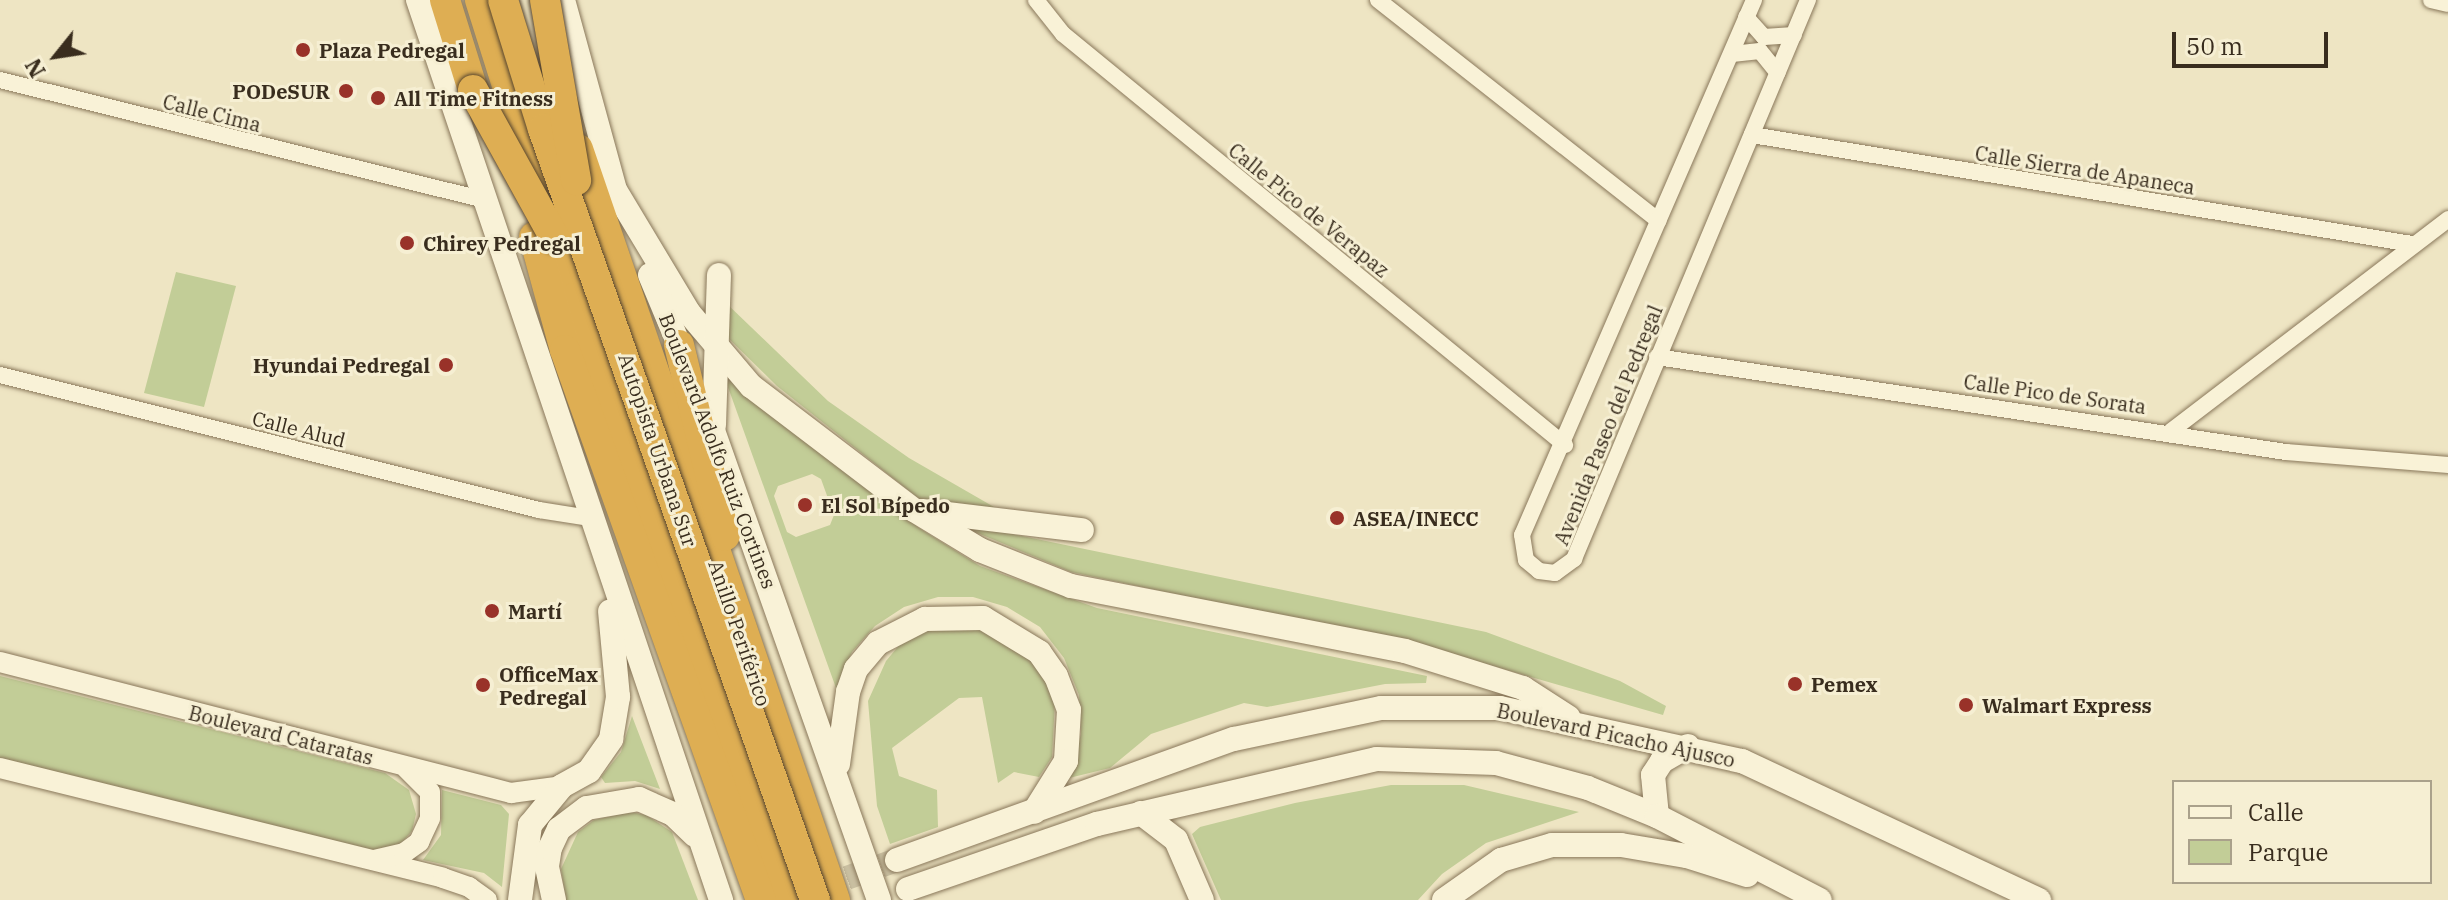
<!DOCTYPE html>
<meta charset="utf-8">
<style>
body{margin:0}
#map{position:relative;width:2448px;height:900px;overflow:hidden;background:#eee5c3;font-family:"IBM Plex Serif",serif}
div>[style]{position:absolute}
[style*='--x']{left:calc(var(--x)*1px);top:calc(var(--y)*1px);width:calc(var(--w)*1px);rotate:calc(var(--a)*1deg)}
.green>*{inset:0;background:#c2cd97}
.secondary-tunnel>*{height:24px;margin-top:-12px;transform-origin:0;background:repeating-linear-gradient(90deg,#cac0a2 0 24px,transparent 0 36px)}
.roads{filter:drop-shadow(0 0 2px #89775a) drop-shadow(0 0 2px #89775a)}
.minor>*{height:16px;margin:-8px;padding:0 8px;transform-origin:8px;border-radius:8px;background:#f9f2d7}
.tertiary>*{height:20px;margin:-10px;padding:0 10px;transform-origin:10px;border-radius:10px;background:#f9f2d7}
.secondary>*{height:24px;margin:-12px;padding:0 12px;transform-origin:12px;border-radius:12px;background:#f9f2d7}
.motorway>*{height:30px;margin:-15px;padding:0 15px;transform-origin:15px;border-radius:15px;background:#deae53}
.bridges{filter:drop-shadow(0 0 2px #57452e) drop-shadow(0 0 2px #57452e)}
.motorway-bridge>*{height:30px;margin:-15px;padding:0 15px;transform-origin:15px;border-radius:15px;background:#deae53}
.dots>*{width:22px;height:22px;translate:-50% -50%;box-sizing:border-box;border:4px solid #f6efd3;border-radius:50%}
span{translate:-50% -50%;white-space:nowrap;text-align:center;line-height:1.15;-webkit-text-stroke:6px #f6efd3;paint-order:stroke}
.poi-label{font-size:20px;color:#392d1e;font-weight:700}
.left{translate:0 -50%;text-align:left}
.right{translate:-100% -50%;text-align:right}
.street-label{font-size:20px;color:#392d1e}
.legend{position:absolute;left:2172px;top:780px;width:260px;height:104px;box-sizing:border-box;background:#f6efd3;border:2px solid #aaa18b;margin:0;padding:10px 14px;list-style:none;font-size:24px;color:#392d1e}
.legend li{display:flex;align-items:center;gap:16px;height:40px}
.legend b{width:40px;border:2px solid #aaa18b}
.north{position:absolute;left:16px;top:16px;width:80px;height:80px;-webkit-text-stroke:6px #f6efd3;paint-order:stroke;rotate:240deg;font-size:22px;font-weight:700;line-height:32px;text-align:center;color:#392d1e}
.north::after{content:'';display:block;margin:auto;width:28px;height:36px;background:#392d1e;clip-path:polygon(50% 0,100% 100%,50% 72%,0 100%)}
.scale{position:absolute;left:2172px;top:32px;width:156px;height:36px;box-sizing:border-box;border:4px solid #392d1e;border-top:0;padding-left:10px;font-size:24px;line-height:28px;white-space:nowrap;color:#392d1e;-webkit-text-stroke:6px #f6efd3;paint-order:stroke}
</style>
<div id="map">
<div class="green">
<i style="clip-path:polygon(176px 272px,236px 286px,204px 407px,144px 393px)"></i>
<i style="clip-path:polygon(725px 302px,828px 401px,909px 458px,1001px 511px,923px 502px,777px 386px,721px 331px)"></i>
<i style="clip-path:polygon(evenodd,726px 367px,775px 414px,919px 528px,980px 566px,1097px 608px,1427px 676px,1426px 683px,1385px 684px,1267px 707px,1244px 703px,1151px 734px,1110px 768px,1069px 778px,1081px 734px,1079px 695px,1064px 658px,1040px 627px,1007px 607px,973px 597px,938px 597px,904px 607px,875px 626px,852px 652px,836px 688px,724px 376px,726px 367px,812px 474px,821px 479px,834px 515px,830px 525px,796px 537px,787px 532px,774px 496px,778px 486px,812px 474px)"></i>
<i style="clip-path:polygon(949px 521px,1486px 632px,1620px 681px,1666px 706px,1663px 715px,1427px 647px,1071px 572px)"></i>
<i style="clip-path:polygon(973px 625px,1011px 638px,1046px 676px,1055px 701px,1052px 757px,1039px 777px,1014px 772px,998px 783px,982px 697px,959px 698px,892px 748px,899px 776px,937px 790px,938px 827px,890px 844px,877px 806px,868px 701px,886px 661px,901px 643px,921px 632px)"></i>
<i style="clip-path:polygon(0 676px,385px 773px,409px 790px,416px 814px,412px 831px,399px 846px,375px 851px,0 759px)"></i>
<i style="clip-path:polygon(632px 716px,660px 789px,635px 781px,605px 783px,601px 777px,621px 752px)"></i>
<i style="clip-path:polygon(1391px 785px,1464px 785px,1579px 812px,1486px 843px,1442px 874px,1418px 900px,1221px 900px,1192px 834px,1200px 827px,1295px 803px)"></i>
<i style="clip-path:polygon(442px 790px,501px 805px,509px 814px,502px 887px,484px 873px,423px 860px,441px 835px)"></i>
<i style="clip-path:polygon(630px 812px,646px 815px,672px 832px,698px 900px,566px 900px,561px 869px,578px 832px,594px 820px)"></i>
</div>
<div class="secondary-tunnel">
<i style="--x:813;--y:890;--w:89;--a:-19.7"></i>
</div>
<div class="roads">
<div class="minor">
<i style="--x:1036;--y:0;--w:43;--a:51.5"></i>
<i style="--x:1063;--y:34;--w:649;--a:39.31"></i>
<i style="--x:1378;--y:0;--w:357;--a:38.2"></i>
<i style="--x:1754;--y:0;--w:583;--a:113.44"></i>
<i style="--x:1522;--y:535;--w:25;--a:81"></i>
<i style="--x:1526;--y:560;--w:17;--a:40"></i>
<i style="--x:1539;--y:571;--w:16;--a:7"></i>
<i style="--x:1555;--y:573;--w:24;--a:-36"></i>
<i style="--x:1574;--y:559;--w:606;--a:-67.29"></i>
<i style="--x:2431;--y:0;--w:17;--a:13"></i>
<i style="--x:1746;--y:17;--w:27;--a:48"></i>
<i style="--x:1764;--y:37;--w:30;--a:-4"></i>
<i style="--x:1732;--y:54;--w:28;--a:-6"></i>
<i style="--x:1760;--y:51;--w:28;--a:51"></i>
<i style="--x:0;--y:80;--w:499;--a:13.9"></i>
<i style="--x:1752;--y:135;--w:669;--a:9.38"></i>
<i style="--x:1657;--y:357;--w:636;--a:8.59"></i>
<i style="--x:2286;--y:452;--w:163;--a:4.6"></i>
<i style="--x:0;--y:375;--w:556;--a:14.06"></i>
<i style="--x:539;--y:510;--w:52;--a:8.9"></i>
<i style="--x:2171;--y:431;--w:349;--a:-37.4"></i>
</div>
<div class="tertiary">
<i style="--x:0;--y:662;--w:528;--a:14.38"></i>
<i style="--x:511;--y:793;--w:51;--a:-7.8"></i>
<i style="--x:0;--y:768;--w:456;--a:13.9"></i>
<i style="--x:443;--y:878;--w:28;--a:19"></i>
<i style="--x:469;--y:887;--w:22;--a:36"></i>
<i style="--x:374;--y:860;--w:31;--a:-13"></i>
<i style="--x:404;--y:853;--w:19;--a:-36"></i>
<i style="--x:419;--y:842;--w:26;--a:-65"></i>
<i style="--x:430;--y:818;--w:26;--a:-90"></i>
<i style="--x:430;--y:792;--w:33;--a:-135"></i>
</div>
<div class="secondary">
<i style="--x:418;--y:0;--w:950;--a:71.39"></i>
<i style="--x:563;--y:0;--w:204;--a:74.7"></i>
<i style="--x:612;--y:185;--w:149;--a:59"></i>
<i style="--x:689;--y:313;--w:96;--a:49.7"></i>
<i style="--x:751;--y:386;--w:205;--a:37.3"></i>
<i style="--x:914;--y:510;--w:77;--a:31.2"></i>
<i style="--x:980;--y:550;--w:98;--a:21.6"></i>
<i style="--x:1071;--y:586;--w:340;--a:11"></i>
<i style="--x:1405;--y:651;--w:124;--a:17.4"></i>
<i style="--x:1523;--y:688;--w:54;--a:32.8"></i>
<i style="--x:650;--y:275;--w:91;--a:67.4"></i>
<i style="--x:704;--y:405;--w:525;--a:70.53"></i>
<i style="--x:714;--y:425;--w:150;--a:-88.1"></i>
<i style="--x:922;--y:511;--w:161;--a:6.8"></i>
<i style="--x:838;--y:764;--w:73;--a:-82.1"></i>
<i style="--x:848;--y:692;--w:24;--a:-71"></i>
<i style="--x:856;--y:669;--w:34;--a:-50"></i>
<i style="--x:878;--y:643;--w:53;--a:-27.1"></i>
<i style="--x:925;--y:619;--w:58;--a:-1"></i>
<i style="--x:983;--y:618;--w:66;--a:31.3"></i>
<i style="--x:1039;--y:652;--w:29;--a:55"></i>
<i style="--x:1056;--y:676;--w:36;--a:69"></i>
<i style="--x:1069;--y:710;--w:51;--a:93.4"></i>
<i style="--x:1066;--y:761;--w:60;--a:122.1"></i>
<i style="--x:1141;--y:813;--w:44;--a:37.6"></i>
<i style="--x:1176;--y:840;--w:65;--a:66.6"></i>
<i style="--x:1657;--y:816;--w:41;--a:-95.6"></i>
<i style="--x:1653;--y:775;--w:17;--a:-57"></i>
<i style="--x:1662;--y:761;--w:30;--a:-30"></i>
<i style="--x:897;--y:860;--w:358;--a:-19.8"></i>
<i style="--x:1234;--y:739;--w:150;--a:-11.9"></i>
<i style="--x:1381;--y:708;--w:119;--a:0"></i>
<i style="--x:1500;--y:708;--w:248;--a:12.4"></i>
<i style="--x:1742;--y:761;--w:328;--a:25.1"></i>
<i style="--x:908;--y:889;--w:200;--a:-19"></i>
<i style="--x:1097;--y:824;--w:287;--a:-13.1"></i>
<i style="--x:1377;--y:759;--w:119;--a:1.9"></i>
<i style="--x:1496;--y:763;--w:95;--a:15.2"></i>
<i style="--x:1588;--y:788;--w:74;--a:22.1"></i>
<i style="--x:1657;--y:816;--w:183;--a:27.3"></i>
<i style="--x:520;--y:900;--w:76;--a:-82.4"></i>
<i style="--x:530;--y:825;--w:50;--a:-50.6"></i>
<i style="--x:562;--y:786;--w:31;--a:-29"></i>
<i style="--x:589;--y:771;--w:39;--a:-55"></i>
<i style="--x:611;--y:739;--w:43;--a:-80.5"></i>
<i style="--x:618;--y:697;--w:86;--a:-95.3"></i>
<i style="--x:554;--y:900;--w:35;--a:-102"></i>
<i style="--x:547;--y:866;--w:18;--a:-81"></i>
<i style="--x:550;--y:848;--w:21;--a:-65"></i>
<i style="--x:559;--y:829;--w:35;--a:-37"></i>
<i style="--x:587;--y:808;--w:53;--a:-9.8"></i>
<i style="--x:639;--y:799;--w:37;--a:24"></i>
<i style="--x:673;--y:814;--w:30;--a:44"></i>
<i style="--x:1444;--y:900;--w:70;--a:-35.1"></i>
<i style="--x:1501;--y:860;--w:53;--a:-16.4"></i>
<i style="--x:1552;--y:845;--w:69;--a:0"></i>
<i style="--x:1621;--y:845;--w:67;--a:9.5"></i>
<i style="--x:1687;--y:856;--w:63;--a:17.6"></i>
</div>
<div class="motorway">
<i style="--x:445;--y:0;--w:94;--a:72.7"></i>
<i style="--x:480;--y:0;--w:312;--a:72.5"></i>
<i style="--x:574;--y:298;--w:638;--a:70.77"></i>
<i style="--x:578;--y:149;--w:794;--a:71.11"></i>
<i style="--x:534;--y:237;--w:117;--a:74.7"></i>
<i style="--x:565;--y:350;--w:584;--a:70.39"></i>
<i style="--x:679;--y:345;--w:196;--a:76.5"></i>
</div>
</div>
<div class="bridges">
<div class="motorway-bridge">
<i style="--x:503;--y:0;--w:135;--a:72.8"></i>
<i style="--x:543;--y:129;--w:818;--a:70.57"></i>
<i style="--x:545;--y:0;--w:183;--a:80.2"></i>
<i style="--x:473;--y:90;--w:168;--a:61.1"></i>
</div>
</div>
<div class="dots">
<i style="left:303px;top:50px;background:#993229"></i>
<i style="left:346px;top:91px;background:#993229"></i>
<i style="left:378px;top:98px;background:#993229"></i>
<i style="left:407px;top:243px;background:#993229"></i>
<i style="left:446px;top:365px;background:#993229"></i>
<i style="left:805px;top:505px;background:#993229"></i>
<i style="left:1337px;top:518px;background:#993229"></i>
<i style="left:492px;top:611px;background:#993229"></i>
<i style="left:1795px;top:684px;background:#993229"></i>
<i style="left:483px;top:685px;background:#993229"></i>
<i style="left:1966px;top:705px;background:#993229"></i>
</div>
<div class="poi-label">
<span class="left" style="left:319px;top:50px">Plaza Pedregal</span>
<span class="right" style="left:330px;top:91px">PODeSUR</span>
<span class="left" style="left:394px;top:98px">All Time Fitness</span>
<span class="left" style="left:423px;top:243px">Chirey Pedregal</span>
<span class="right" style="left:430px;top:365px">Hyundai Pedregal</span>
<span class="left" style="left:821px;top:505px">El Sol Bípedo</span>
<span class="left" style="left:1353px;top:518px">ASEA/INECC</span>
<span class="left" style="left:508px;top:611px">Martí</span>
<span class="left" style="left:499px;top:686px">OfficeMax<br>Pedregal</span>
<span class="left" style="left:1811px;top:684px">Pemex</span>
<span class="left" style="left:1982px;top:705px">Walmart Express</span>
</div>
<div class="street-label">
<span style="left:212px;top:113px;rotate:14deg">Calle Cima</span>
<span style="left:2085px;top:170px;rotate:9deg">Calle Sierra de Apaneca</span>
<span style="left:1309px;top:210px;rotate:39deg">Calle Pico de Verapaz</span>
<span style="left:2055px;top:394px;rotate:8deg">Calle Pico de Sorata</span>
<span style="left:1608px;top:425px;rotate:-68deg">Avenida Paseo del Pedregal</span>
<span style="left:299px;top:429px;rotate:14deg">Calle Alud</span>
<span style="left:658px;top:450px;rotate:71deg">Autopista Urbana Sur</span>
<span style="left:718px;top:451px;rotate:69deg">Boulevard Adolfo Ruiz Cortines</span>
<span style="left:740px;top:633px;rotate:71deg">Anillo Periférico</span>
<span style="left:281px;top:735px;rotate:14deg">Boulevard Cataratas</span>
<span style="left:1616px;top:735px;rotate:12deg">Boulevard Picacho Ajusco</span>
</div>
<ul class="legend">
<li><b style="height:10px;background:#f9f2d7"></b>Calle</li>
<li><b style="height:22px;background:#c2cd97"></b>Parque</li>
</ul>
<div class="north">N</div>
<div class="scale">50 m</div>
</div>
